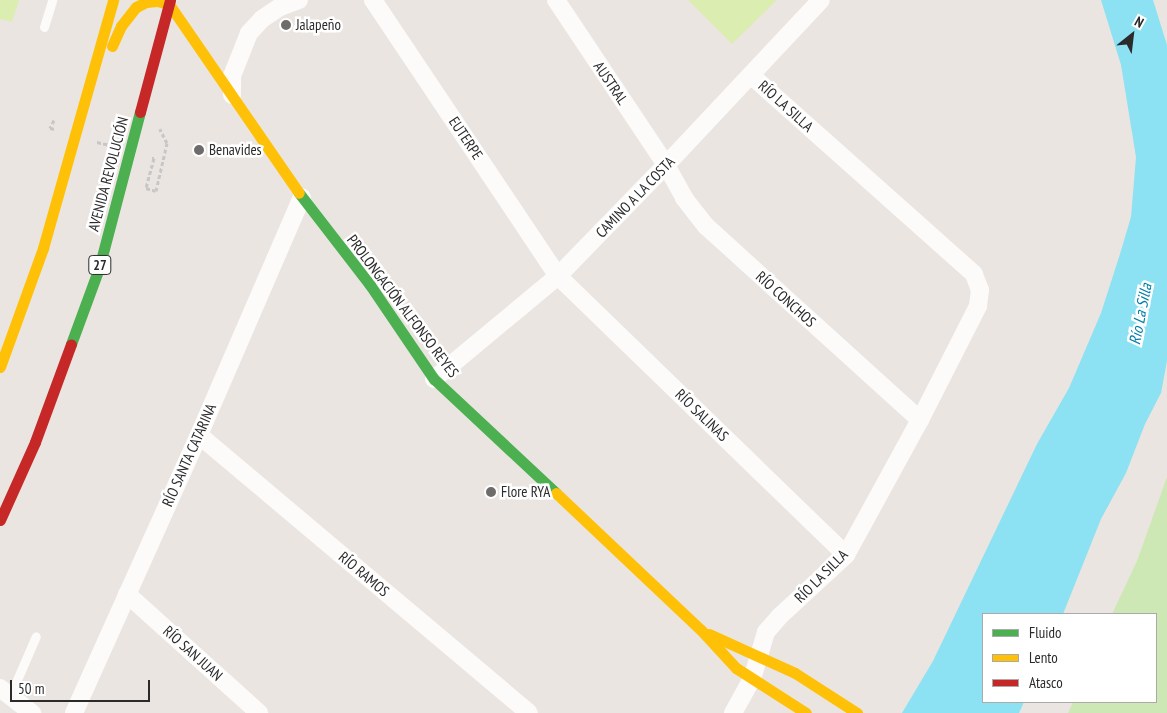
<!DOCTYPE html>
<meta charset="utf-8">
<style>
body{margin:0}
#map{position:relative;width:1167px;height:713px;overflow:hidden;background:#eae5e0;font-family:"PT Sans Narrow",sans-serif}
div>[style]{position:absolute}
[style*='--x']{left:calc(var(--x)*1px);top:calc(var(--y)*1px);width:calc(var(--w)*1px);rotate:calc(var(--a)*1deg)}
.green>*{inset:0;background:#cee8b5}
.pitch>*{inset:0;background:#dcedb2}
.water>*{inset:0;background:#8ce1f3}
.path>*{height:3px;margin-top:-1.5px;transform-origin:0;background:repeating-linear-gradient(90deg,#c8c7c7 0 4px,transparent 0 6.5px)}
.lane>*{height:9px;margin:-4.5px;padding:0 4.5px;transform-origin:4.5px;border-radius:4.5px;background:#fcfbfa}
.street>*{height:18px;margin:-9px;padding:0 9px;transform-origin:9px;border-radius:9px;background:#fcfbfa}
.fast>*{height:11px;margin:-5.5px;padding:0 5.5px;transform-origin:5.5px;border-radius:5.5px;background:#4caf50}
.slow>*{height:11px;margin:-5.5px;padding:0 5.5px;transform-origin:5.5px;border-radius:5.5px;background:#ffc107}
.jam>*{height:11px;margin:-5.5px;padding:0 5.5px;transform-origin:5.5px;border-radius:5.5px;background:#c62828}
.dots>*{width:14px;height:14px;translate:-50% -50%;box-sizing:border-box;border:2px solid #fff;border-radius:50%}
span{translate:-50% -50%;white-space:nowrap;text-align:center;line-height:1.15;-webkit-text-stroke:5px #fff;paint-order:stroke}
.shield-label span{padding:1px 4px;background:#fff;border:1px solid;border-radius:4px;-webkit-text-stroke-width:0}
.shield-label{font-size:14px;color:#2b2b2b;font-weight:700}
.poi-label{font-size:15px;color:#2b2b2b}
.left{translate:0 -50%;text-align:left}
.street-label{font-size:15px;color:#2b2b2b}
.water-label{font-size:16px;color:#007daa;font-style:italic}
.legend{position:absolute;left:982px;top:613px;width:175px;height:90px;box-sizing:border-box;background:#fff;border:1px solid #aaa;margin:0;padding:6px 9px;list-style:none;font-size:15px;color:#2b2b2b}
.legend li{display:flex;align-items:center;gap:10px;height:25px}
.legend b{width:25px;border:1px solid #aaa}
.north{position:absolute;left:1107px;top:10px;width:50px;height:50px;-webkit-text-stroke:4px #fff;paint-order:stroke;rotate:29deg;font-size:14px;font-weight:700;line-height:20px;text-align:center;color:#2b2b2b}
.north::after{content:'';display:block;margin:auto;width:18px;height:22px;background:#2b2b2b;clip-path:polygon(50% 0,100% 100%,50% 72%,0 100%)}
.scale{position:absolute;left:10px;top:680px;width:140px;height:22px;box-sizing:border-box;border:2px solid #2b2b2b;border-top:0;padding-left:6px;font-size:15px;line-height:18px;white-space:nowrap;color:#2b2b2b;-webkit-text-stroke:4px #fff;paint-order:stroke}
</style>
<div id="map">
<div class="green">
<i style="clip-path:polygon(1167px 477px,1167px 713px,1068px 713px,1073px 702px,1156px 702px,1156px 614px,1112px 614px,1137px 561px)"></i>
</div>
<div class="pitch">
<i style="clip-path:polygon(0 0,19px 0,12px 22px,0 19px)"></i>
<i style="clip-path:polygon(688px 0,777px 0,732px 44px)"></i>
</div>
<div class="water">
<i style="clip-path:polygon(1101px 0,1153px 0,1167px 45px,1167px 361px,1161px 393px,1145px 424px,1126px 473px,1101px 519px,1063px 614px,983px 614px,983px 702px,1024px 702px,1019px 713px,902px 713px,933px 661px,1037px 444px,1069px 388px,1101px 313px,1120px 254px,1131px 217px,1136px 157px,1121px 65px)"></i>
</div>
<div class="path">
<i style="--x:54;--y:120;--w:9;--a:117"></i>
<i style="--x:50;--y:128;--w:5;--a:11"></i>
<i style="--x:97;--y:142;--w:13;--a:13"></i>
<i style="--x:152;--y:158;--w:2;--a:0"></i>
<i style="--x:154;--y:158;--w:31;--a:105"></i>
<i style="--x:146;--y:188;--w:10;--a:17"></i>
<i style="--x:156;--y:191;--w:49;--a:-77.1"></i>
<i style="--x:167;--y:143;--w:16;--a:-117"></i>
</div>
<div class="lane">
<i style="--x:44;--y:27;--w:28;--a:-73"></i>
<i style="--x:10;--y:696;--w:65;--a:-66.6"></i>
</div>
<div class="street">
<i style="--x:373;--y:0;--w:332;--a:56.2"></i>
<i style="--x:558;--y:276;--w:401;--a:44.1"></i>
<i style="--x:556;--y:0;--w:198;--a:56.3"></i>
<i style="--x:666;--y:165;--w:38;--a:61"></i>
<i style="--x:684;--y:198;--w:36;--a:52"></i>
<i style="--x:706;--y:226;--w:289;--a:42.2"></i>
<i style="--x:232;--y:95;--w:19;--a:-90"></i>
<i style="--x:232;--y:76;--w:46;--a:-68.4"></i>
<i style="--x:249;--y:33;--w:19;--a:-47"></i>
<i style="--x:262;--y:19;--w:22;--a:-34"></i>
<i style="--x:280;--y:7;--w:20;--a:-20"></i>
<i style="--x:434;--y:379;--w:161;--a:-39.7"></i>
<i style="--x:558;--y:276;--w:155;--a:-45.8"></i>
<i style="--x:666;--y:165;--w:226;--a:-46.8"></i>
<i style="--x:199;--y:435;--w:431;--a:40.1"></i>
<i style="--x:127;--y:594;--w:178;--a:42"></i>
<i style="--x:0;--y:688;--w:41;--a:38"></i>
<i style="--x:74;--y:713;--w:305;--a:-65.8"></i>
<i style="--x:199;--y:435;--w:259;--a:-66.6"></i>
<i style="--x:733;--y:713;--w:39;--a:-61"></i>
<i style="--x:752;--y:679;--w:49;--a:-73.4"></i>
<i style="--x:766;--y:632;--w:21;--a:-49"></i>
<i style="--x:780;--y:616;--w:90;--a:-42.7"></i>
<i style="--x:846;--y:555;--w:154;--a:-61.3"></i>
<i style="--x:920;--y:420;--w:128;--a:-63"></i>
<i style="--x:978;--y:306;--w:16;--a:-83"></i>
<i style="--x:980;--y:290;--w:17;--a:-111"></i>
<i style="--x:974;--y:274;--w:299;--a:-138.3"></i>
</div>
<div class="fast">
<i style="--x:299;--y:193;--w:116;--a:52.3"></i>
<i style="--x:370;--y:285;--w:114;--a:55.8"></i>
<i style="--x:434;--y:379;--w:167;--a:43.1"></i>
<i style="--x:71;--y:344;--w:81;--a:-69.8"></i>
<i style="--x:99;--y:268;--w:161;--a:-75.3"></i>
</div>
<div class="slow">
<i style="--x:169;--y:4;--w:229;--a:55.5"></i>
<i style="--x:112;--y:46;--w:22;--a:-66"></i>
<i style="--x:121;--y:26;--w:24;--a:-52"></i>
<i style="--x:136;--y:7;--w:11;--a:-27"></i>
<i style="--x:146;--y:2;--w:11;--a:-5"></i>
<i style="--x:157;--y:1;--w:12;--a:14"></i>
<i style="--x:0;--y:367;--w:127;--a:-70.1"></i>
<i style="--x:43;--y:248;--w:258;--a:-74.2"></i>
<i style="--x:556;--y:493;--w:199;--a:43.4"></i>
<i style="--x:701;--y:630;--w:52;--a:47.4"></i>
<i style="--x:736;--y:668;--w:83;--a:32.7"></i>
<i style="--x:709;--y:634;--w:94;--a:24.4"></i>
<i style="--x:795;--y:673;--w:74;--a:32.8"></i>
</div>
<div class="jam">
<i style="--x:140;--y:112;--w:116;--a:-75"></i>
<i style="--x:0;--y:520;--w:85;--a:-65.8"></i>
<i style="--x:35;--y:442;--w:104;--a:-69.8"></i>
</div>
<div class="dots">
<i style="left:286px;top:25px;background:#6e6c6a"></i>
<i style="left:199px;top:150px;background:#6e6c6a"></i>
<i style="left:491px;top:492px;background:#6e6c6a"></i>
</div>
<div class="shield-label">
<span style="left:100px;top:265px">27</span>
</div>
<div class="poi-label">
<span class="left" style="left:296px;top:25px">Jalapeño</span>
<span class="left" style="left:209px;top:150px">Benavides</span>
<span class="left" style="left:501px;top:492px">Flore RYA</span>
</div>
<div class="street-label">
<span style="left:611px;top:83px;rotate:56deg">AUSTRAL</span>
<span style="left:786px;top:106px;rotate:42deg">RÍO LA SILLA</span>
<span style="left:466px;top:138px;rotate:56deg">EUTERPE</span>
<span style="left:108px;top:174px;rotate:-75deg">AVENIDA REVOLUCIÓN</span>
<span style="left:635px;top:197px;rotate:-46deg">CAMINO A LA COSTA</span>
<span style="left:786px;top:299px;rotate:42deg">RÍO CONCHOS</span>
<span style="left:403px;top:306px;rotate:53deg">PROLONGACIÓN ALFONSO REYES</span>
<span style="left:702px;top:415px;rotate:44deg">RÍO SALINAS</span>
<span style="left:189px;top:455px;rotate:-66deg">RÍO SANTA CATARINA</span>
<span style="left:364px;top:574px;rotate:40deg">RÍO RAMOS</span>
<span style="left:821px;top:576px;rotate:-45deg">RÍO LA SILLA</span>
<span style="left:193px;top:653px;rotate:42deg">RÍO SAN JUAN</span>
</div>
<div class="water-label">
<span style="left:1140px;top:314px;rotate:-79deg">Río La Silla</span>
</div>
<ul class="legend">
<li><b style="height:6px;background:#4caf50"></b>Fluido</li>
<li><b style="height:6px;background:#ffc107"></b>Lento</li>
<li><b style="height:6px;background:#c62828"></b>Atasco</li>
</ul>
<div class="north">N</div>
<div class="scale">50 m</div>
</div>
